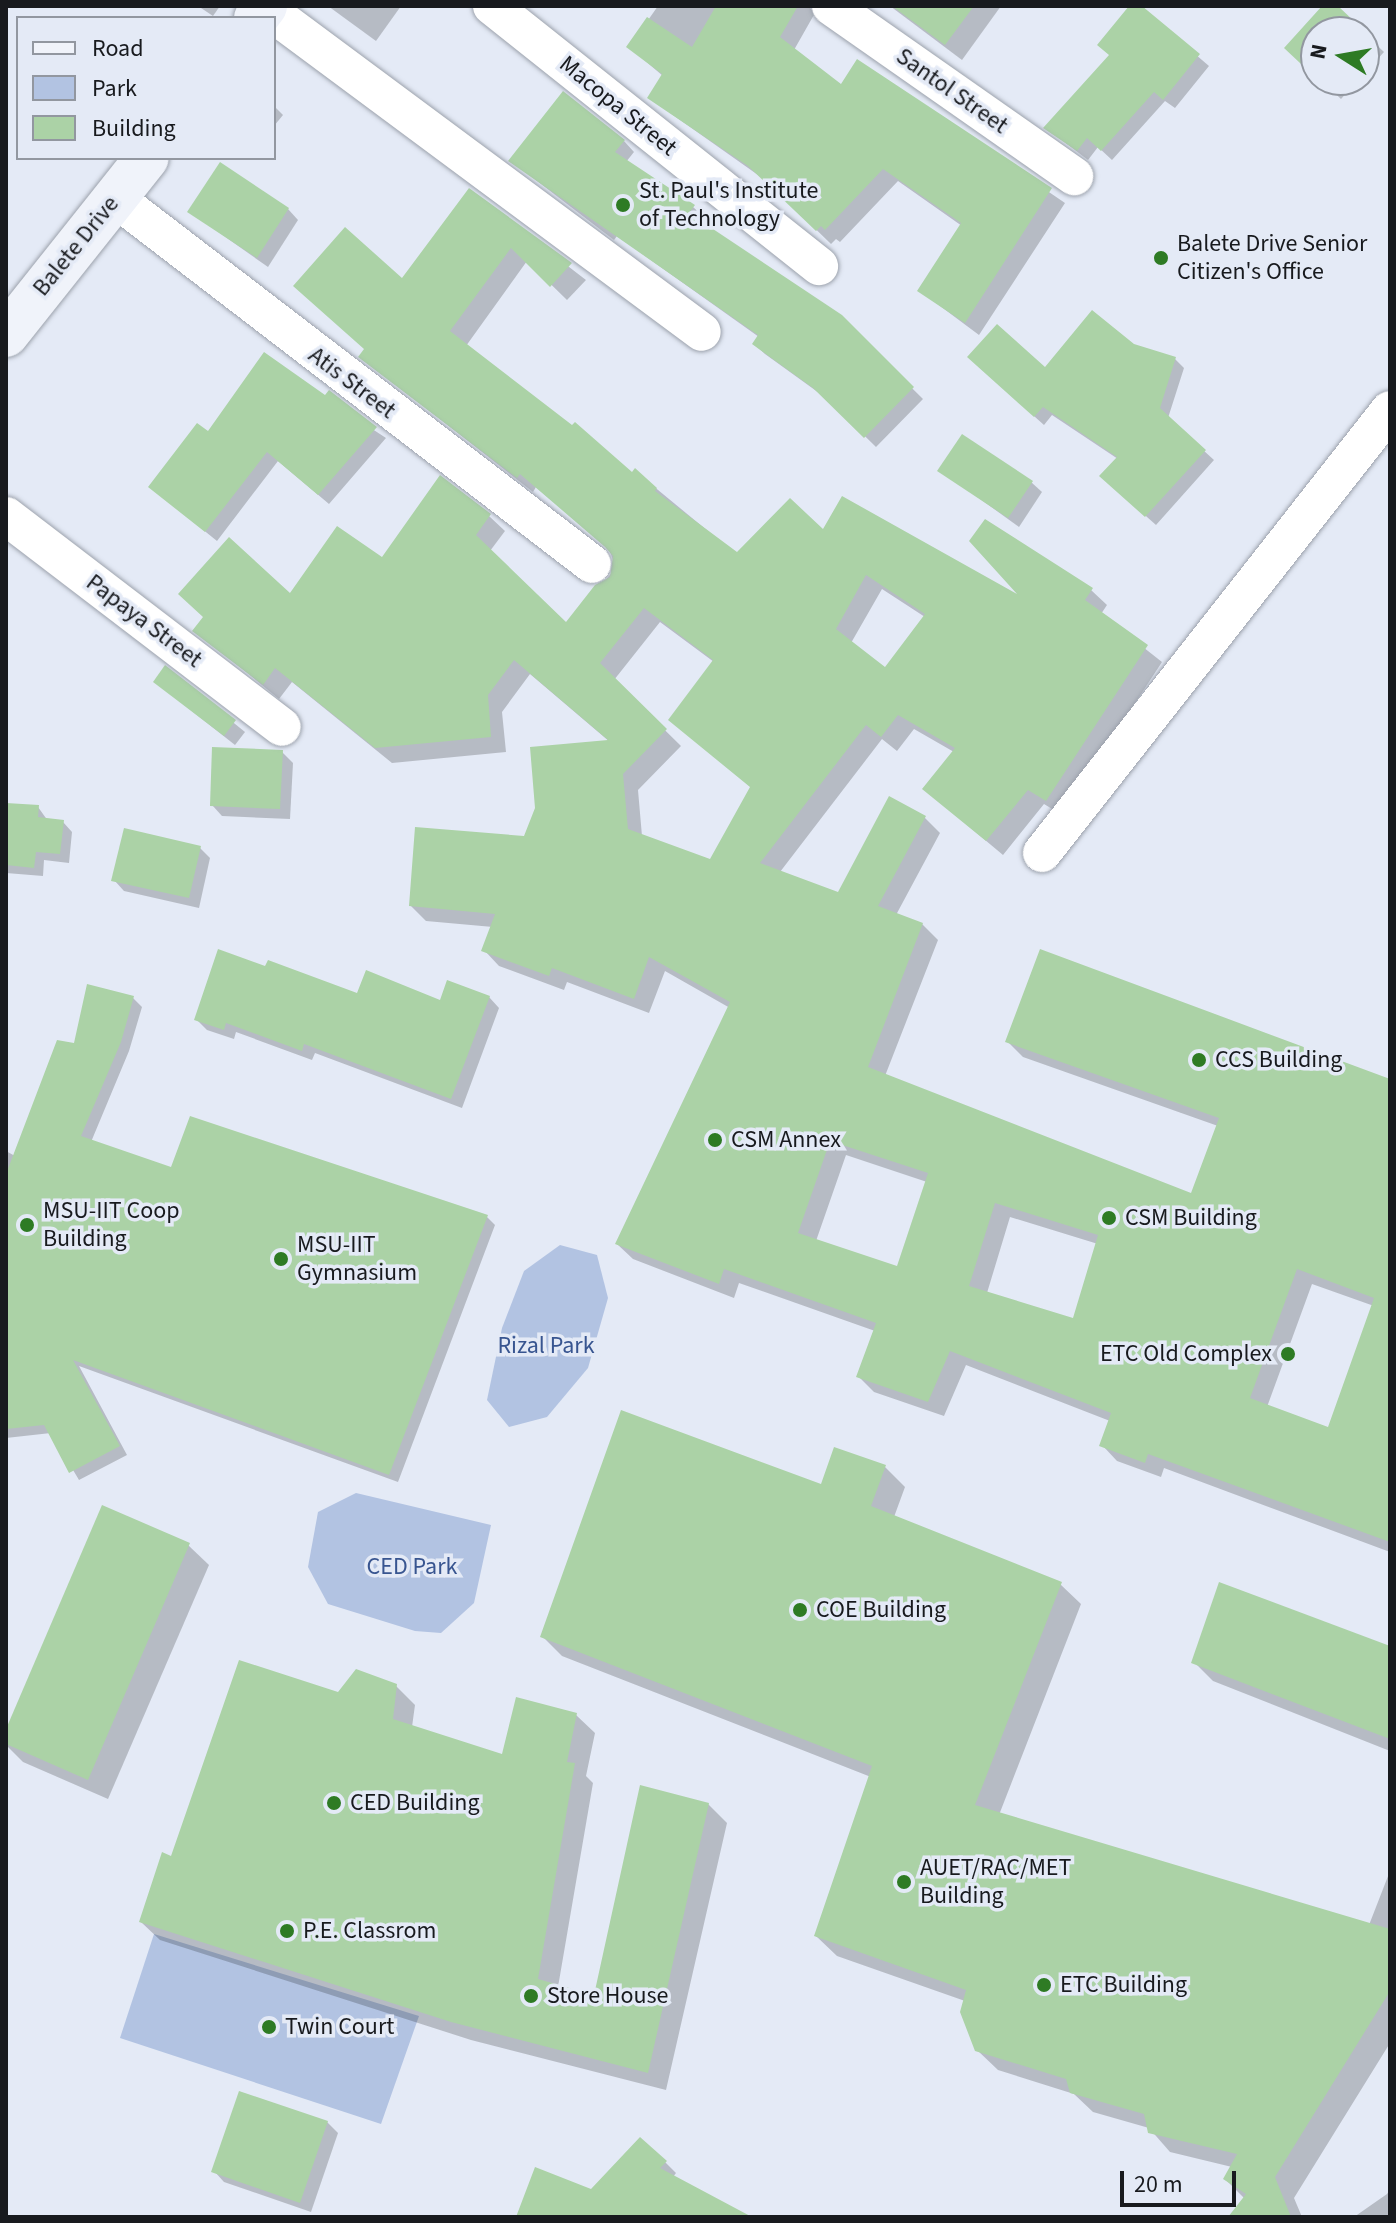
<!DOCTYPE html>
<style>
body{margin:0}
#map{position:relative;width:1396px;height:2223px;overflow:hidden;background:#e4eaf6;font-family:"Source Sans 3",sans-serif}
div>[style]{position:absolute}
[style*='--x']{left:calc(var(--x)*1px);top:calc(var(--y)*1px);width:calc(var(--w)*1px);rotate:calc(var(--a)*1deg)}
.green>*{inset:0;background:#b2c3e2}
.shadow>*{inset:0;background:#0003}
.building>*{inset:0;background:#abd2a6}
.roads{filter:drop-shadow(0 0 2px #9ca2ac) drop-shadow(0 0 2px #9ca2ac)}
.street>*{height:38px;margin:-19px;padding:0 19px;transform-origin:19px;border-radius:19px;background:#fff}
.secondary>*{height:44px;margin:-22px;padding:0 22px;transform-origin:22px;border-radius:22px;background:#f0f3fa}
.dots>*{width:22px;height:22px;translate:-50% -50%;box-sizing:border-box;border:4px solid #e4eaf6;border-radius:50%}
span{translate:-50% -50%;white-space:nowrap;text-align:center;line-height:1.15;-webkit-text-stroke:7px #e4eaf6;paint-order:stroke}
.street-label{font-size:24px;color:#181a1e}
.poi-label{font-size:24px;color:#181a1e}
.left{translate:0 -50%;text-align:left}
.right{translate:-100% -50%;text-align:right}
.park-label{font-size:24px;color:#385590}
.frame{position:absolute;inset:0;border:8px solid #181a1e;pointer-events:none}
.legend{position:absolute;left:16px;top:16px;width:260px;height:144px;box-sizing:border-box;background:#e4eaf6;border:2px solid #9297a0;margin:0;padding:10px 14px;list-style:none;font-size:24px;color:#181a1e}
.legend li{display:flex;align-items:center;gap:16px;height:40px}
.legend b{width:40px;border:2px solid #9297a0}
.north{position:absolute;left:1300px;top:16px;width:80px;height:80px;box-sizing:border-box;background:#e4eaf6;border:2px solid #9297a0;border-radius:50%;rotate:281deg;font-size:22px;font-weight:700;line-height:32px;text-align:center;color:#181a1e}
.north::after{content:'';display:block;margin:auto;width:28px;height:36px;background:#2e7b24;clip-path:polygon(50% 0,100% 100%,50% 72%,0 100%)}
.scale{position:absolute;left:1120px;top:2171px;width:116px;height:36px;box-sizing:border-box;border:4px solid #181a1e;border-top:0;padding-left:10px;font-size:24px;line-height:28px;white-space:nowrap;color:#181a1e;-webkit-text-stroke:6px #e4eaf6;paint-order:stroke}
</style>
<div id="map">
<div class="green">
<i style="clip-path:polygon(560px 1245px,597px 1255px,608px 1298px,588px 1368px,547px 1417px,509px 1427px,487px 1400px,502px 1328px,524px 1271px)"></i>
<i style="clip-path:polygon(356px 1493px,491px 1525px,474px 1603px,441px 1633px,415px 1631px,328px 1604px,308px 1567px,318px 1512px)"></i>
<i style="clip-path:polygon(154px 1934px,419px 2016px,381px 2124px,120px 2038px)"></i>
</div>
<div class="shadow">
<i style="clip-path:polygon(198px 6px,220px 6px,213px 16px)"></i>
<i style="clip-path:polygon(328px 6px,401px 6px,376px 41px)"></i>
<i style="clip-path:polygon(658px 6px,808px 6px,815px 13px,794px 50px,841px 87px,858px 62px,1065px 203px,979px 335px,920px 291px,962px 226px,898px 181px,840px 242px,836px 239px,831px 244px,765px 180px,649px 98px,663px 76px,629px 47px)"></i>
<i style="clip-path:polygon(890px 6px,1001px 6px,962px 60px)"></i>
<i style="clip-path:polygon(1131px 6px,1139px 6px,1209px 66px,1175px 108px,1165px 101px,1112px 160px,1098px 147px,1088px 160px,1046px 128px,1111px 56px)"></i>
<i style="clip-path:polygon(1364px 33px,1384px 52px,1364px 74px)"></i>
<i style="clip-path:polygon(1321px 80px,1358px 80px,1341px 99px)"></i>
<i style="clip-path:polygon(274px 106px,283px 115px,274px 126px)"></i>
<i style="clip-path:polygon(624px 141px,634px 152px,626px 162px,693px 207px,704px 217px,700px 223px,840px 317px,923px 399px,876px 447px,826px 398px,765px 354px,754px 344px,759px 337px,617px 236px,614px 240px,511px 161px)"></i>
<i style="clip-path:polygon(evenodd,469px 190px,586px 280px,567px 300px,527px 261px,466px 346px,632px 475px,635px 471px,737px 555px,824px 532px,1025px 600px,1091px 590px,1107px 605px,1101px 614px,1162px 662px,1062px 815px,1044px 804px,1003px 855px,924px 789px,954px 752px,914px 729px,897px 751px,882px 739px,780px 872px,839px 894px,924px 817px,940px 833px,896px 915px,922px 924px,938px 940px,885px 1076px,1193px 1196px,1218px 1126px,1023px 1057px,1007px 1041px,1390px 1081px,1390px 1552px,1164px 1468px,1161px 1477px,1117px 1461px,1102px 1445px,1110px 1421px,966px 1365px,944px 1416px,874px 1392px,858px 1376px,875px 1331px,739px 1283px,734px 1298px,633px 1259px,617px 1244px,730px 1008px,665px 971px,649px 1013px,567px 982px,564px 990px,499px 966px,484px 950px,493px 927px,426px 921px,411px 906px,526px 838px,610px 742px,530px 674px,502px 712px,506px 752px,392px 763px,292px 682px,279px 699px,195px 630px,489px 516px,505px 531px,490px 551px,566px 625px,616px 568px,609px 549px,536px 487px,533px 492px,361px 357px,403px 281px,469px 190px,882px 589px,925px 617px,886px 670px,851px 643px,882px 589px,469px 190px,660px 622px,714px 662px,670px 720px,752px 788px,711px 862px,642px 836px,638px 790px,681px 746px,614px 680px,660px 622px,469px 190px,846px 1155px,927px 1182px,898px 1269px,816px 1241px,846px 1155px,469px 190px,1010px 1217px,1098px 1244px,1074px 1320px,987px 1293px,1010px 1217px,469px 190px,1312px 1284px,1374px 1306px,1330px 1429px,1267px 1407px,1312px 1284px)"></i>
<i style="clip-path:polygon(288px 209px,298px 220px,268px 267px,190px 212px)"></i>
<i style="clip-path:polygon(1133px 346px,1175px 359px,1184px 368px,1168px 418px,1214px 460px,1156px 525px,1111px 485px,1118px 459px,1052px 415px,1044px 425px,978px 366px,1045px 370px)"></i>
<i style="clip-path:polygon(325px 398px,386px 438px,329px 504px,278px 461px,217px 541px,150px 487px,208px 434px)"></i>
<i style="clip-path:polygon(940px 470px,1031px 482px,1042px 492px,1019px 527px)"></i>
<i style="clip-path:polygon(166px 668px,245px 732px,235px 745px,155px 682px)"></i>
<i style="clip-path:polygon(282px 752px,293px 763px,290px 819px,222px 816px,212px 805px)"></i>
<i style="clip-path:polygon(6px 805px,38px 807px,48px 821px,63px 822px,72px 832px,69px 863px,44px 860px,43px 876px,6px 873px)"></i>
<i style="clip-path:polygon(200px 848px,210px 858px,199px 908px,124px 891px,114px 880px)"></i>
<i style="clip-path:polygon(489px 997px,499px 1008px,462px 1108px,315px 1053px,312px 1060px,236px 1032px,234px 1039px,207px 1030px,196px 1019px)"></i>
<i style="clip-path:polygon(133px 998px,142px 1007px,129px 1051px,91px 1142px,172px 1170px,487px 1217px,495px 1225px,398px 1482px,79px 1366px,127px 1455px,79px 1480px,51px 1433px,6px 1438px,6px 1151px,15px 1156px,75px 1045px)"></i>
<i style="clip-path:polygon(885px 1467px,905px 1487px,894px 1517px,1060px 1584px,1081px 1604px,999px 1815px,1369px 1925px,1390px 1871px,1390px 2043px,1294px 2198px,1302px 2217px,1230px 2217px,1245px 2199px,1225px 2179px,1232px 2167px,1170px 2152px,1149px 2128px,1093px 2112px,1074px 2094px,998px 2070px,977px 2050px,965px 2001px,837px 1956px,816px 1936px,871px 1777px,562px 1656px,542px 1636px,822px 1486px)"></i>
<i style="clip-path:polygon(188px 1545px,209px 1565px,108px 1799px,23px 1762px,6px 1745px,6px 1734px)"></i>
<i style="clip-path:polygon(1390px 1648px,1390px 1751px,1213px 1681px,1194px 1662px)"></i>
<i style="clip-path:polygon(396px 1686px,415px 1705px,412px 1727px,504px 1756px,576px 1715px,595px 1733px,586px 1776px,593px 1783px,558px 1987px,596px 1997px,708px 1804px,727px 1823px,666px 2090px,471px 2040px,160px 1940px,141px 1922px,172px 1858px,339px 1694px)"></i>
<i style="clip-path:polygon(327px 2122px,338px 2133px,311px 2212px,224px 2182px,214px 2171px)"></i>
<i style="clip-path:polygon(665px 2162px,676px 2173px,673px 2177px,741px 2217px,518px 2217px)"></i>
<i style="clip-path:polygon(1390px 2189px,1390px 2217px,1354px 2217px,1387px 2194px)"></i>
</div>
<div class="building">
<i style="clip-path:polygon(716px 6px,798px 6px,780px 37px,841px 84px,857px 59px,1052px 188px,965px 323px,917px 291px,961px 223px,883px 169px,825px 230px,821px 226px,816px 231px,748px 166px,647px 98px,662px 74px,626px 47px,647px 17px,692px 47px)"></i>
<i style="clip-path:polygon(892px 6px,974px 6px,945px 45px)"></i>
<i style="clip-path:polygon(1129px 6px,1142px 6px,1200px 54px,1163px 100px,1154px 92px,1101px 151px,1087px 138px,1077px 151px,1043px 128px,1109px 55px,1097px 45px)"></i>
<i style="clip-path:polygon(1322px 6px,1338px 6px,1375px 41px,1364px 53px,1364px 32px,1316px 32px,1316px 78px,1284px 48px)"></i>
<i style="clip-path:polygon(563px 91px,625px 140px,615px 152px,695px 205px,689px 213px,842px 315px,914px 387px,864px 438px,813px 388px,752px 344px,758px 335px,508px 161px)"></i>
<i style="clip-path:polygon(220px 162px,289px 208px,257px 258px,187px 212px)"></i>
<i style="clip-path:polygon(evenodd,469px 188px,572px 263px,550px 287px,511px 248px,450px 331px,572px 425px,575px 422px,632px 472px,635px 468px,657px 488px,655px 491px,737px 552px,790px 498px,823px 529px,842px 496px,1017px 594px,969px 541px,985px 519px,1093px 588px,1085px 600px,1148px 645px,1046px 801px,1028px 790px,986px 841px,922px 789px,955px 748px,898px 715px,881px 737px,866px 725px,760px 863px,838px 892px,889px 796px,926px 816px,878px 906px,923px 923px,868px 1067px,1191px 1193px,1219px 1118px,1005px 1042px,1040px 949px,1390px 1079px,1390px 1542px,1148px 1454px,1145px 1463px,1099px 1446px,1111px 1413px,950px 1351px,928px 1402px,856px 1377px,876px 1323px,724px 1269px,719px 1284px,615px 1244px,730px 1002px,649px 957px,634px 999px,552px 968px,549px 976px,481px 951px,495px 914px,409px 906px,415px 827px,524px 836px,535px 808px,530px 747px,608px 740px,514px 660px,488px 695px,491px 737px,375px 748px,275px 668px,263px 685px,192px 631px,203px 617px,178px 594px,229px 537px,290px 593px,337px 526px,382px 557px,440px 475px,491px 514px,476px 535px,566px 622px,595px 585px,610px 577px,613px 556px,605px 547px,520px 474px,517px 478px,358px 357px,364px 349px,293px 286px,345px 227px,402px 278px,469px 188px,866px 575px,925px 614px,885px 667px,836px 629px,866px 575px,469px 188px,644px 608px,713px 660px,668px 720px,750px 787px,710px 859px,628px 829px,623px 774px,667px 729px,600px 663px,644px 608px,469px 188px,830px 1141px,928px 1173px,897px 1266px,798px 1233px,830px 1141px,469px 188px,995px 1203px,1098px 1235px,1073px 1318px,969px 1286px,995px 1203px,469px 188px,1297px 1269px,1374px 1298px,1328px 1427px,1250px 1398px,1297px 1269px)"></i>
<i style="clip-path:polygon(1092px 310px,1134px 344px,1176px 357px,1160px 408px,1206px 450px,1145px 517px,1099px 476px,1117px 457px,1043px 407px,1034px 417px,967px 357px,997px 324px,1045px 367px)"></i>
<i style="clip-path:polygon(264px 352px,325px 395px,329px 390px,377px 427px,318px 495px,267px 452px,205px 532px,148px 487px,197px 423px,208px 431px)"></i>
<i style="clip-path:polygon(962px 434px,1033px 481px,1008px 518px,937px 471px)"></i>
<i style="clip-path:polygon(165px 665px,236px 720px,224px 736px,153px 682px)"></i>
<i style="clip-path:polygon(212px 747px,283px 750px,280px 809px,210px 806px)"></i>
<i style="clip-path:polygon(6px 803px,39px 805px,38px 817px,64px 820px,60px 854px,36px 852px,34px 868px,6px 865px)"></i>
<i style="clip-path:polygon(124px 828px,201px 846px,189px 898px,111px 881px)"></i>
<i style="clip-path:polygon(218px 949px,265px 966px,268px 960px,357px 993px,366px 970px,440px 1000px,447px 980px,490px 996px,451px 1099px,304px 1044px,302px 1051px,226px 1023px,224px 1030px,194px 1020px)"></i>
<i style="clip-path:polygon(87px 984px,134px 996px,121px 1042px,81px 1136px,171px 1167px,190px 1116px,488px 1215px,389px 1475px,73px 1360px,120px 1446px,69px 1473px,44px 1425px,6px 1429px,6px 1174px,57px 1040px,74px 1043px)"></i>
<i style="clip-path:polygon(621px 1410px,821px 1484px,834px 1447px,886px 1465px,871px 1506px,1062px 1582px,975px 1805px,1390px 1929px,1390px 1991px,1275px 2177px,1291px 2217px,1228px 2217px,1246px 2194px,1223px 2179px,1237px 2154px,1148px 2133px,1144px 2114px,1070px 2093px,1066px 2079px,975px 2051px,960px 2012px,966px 1990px,814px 1936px,872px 1766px,540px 1637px)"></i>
<i style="clip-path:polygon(102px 1505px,190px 1543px,88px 1780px,6px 1744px,6px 1729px)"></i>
<i style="clip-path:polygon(1219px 1582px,1390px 1646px,1390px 1739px,1191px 1663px)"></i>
<i style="clip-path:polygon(239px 1660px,338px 1692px,356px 1669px,397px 1684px,393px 1719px,502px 1754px,516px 1697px,577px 1713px,567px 1762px,575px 1763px,538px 1979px,594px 1995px,640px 1785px,709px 1803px,648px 2073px,451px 2022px,139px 1922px,162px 1852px,171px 1856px)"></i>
<i style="clip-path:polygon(239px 2091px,328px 2121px,300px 2203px,211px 2172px)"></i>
<i style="clip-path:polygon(640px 2137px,667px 2161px,660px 2168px,752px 2217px,516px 2217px,535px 2167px,591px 2189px)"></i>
</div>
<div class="roads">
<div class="street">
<i style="--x:492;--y:6;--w:418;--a:38.5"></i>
<i style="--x:831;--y:6;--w:297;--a:35"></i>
<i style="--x:264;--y:7;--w:545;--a:36.58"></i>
<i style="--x:115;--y:198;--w:601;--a:37.5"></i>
<i style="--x:6;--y:516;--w:347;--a:37.4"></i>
<i style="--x:1042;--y:853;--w:563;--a:-51.85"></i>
</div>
<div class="secondary">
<i style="--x:256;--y:18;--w:15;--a:-53"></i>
<i style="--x:6;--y:335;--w:226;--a:-51.5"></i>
</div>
</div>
<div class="dots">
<i style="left:623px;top:205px;background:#2e7b24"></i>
<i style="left:1161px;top:258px;background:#2e7b24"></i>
<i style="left:1199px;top:1060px;background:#2e7b24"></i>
<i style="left:715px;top:1140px;background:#2e7b24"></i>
<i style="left:1109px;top:1218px;background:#2e7b24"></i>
<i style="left:27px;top:1225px;background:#2e7b24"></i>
<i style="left:281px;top:1259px;background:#2e7b24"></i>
<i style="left:1288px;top:1354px;background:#2e7b24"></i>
<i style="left:800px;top:1610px;background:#2e7b24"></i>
<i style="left:334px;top:1803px;background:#2e7b24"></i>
<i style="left:904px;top:1882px;background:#2e7b24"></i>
<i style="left:287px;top:1931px;background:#2e7b24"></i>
<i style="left:1044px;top:1985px;background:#2e7b24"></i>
<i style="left:531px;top:1996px;background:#2e7b24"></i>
<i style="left:269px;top:2027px;background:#2e7b24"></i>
</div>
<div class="street-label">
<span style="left:952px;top:91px;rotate:35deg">Santol Street</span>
<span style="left:618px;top:106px;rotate:39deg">Macopa Street</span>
<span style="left:76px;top:246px;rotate:-51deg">Balete Drive</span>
<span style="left:352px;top:383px;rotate:37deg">Atis Street</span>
<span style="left:144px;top:621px;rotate:37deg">Papaya Street</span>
</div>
<div class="poi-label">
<span class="left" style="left:639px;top:205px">St. Paul's Institute<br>of Technology</span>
<span class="left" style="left:1177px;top:258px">Balete Drive Senior<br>Citizen's Office</span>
<span class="left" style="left:1215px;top:1060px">CCS Building</span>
<span class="left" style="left:731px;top:1140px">CSM Annex</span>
<span class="left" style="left:43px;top:1225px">MSU-IIT Coop<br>Building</span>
<span class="left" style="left:1125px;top:1218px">CSM Building</span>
<span class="left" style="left:297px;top:1259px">MSU-IIT<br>Gymnasium</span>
<span class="right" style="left:1272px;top:1354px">ETC Old Complex</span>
<span class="left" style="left:816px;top:1610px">COE Building</span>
<span class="left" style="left:350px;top:1803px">CED Building</span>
<span class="left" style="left:920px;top:1882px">AUET/RAC/MET<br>Building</span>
<span class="left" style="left:303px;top:1931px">P.E. Classrom</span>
<span class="left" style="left:1060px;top:1985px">ETC Building</span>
<span class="left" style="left:547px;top:1996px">Store House</span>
<span class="left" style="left:285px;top:2027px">Twin Court</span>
</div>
<div class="park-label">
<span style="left:546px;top:1346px">Rizal Park</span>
<span style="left:412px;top:1567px">CED Park</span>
</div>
<div class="frame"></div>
<ul class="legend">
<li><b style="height:10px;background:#f0f3fa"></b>Road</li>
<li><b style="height:22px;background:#b2c3e2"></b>Park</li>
<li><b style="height:22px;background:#abd2a6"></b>Building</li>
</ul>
<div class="north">N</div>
<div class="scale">20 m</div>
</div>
